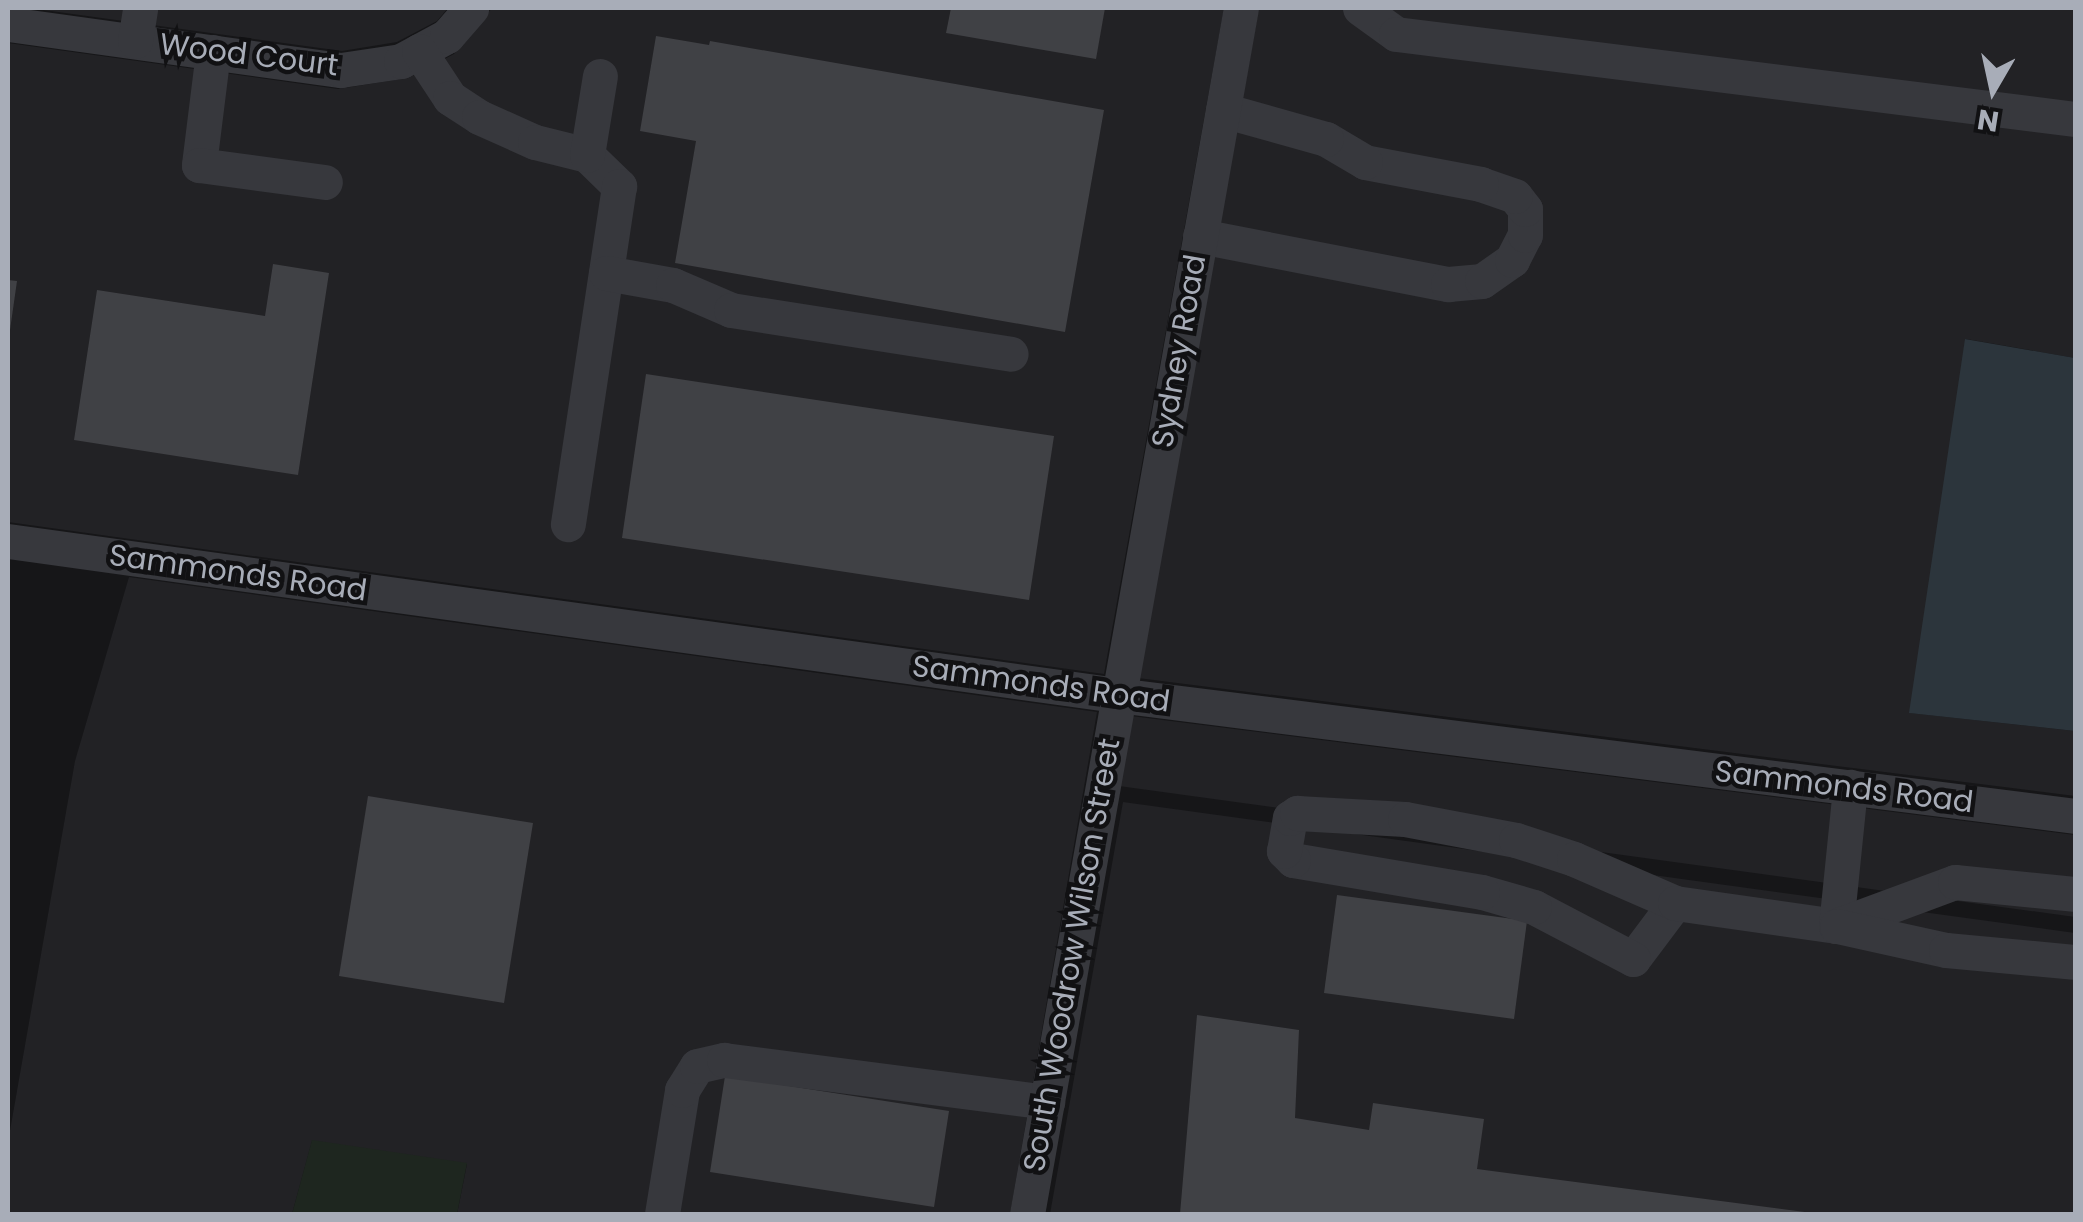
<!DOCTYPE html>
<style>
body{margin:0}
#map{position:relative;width:2083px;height:1222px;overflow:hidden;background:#161618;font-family:Poppins,sans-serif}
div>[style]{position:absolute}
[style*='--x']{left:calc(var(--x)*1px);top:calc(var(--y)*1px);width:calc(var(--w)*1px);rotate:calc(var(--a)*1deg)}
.built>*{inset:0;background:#222225}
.green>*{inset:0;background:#1e261f}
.water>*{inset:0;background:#2c353c}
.building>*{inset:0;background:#404145}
.minor>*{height:35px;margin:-17.5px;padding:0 17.5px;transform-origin:17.5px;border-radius:17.5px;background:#37383d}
span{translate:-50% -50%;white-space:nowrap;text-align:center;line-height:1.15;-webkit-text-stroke:9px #111113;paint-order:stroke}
.street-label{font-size:30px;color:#a8adb8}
.frame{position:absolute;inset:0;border:10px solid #a8adb8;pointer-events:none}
.north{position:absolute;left:1943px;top:40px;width:100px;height:100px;-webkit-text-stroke:8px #111113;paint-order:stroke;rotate:189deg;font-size:28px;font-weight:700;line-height:40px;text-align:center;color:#a8adb8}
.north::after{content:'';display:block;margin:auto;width:35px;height:45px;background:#a8adb8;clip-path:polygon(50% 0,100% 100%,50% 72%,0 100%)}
</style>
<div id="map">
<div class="built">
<i style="clip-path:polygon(29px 8px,448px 8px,437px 21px,397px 42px,342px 51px)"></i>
<i style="clip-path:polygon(492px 8px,1224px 8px,1104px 674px,8px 522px,8px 43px,338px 89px,408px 78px,454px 54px)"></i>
<i style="clip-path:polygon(1259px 8px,2075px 8px,2075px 358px,1966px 339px,1910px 713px,2075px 731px,2075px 796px,1138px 678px)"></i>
<i style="clip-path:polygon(129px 577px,1097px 712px,1010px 1214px,457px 1214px,467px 1164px,312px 1141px,292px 1214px,8px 1214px,8px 1142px,75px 761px)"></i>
<i style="clip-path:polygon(1131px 716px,2075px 835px,2075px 917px,1119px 786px)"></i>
<i style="clip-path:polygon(1123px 802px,2075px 933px,2075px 1214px,1050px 1214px)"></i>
</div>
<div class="green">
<i style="clip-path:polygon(312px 1140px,467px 1163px,457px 1214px,292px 1214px)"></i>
</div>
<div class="water">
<i style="clip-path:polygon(1965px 339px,2075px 358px,2075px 731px,1909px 713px)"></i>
</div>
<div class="building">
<i style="clip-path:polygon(951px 8px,1105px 8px,1096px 59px,946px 33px)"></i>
<i style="clip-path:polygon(656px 36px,709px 45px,710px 41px,1104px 110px,1065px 332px,675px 263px,696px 141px,640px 131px)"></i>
<i style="clip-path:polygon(273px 264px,329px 273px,298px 475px,74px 440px,97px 290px,265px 316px)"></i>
<i style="clip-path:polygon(8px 280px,17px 281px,10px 330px,8px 330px)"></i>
<i style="clip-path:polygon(646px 374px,1054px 436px,1029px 600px,622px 538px)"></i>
<i style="clip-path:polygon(368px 796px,533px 823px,504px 1003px,339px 976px)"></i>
<i style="clip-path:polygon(1337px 895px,1527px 921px,1514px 1019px,1324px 993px)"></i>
<i style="clip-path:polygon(1197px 1015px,1299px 1030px,1295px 1118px,1369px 1130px,1373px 1103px,1484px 1119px,1477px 1169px,1820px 1214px,1180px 1214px)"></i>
<i style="clip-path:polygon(725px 1076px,949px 1111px,934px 1207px,710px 1172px)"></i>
</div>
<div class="minor">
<i style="--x:1360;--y:8;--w:44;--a:35.8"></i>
<i style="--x:1396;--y:34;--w:685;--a:7.13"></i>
<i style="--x:8;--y:24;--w:336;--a:7.9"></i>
<i style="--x:341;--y:70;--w:61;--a:-8.5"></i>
<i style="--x:401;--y:61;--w:52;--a:-28.5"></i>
<i style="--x:447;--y:36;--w:37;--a:-49"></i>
<i style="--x:135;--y:41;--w:33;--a:-81"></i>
<i style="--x:419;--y:51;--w:56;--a:56.6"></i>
<i style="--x:450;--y:98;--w:35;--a:33"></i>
<i style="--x:479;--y:117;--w:61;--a:24.1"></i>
<i style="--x:535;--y:142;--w:54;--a:14"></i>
<i style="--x:587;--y:155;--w:45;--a:44.1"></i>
<i style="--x:619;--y:186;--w:342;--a:98.6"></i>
<i style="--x:213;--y:52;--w:114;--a:97.1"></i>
<i style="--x:199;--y:165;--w:127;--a:7.7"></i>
<i style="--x:587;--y:155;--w:80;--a:-80.7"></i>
<i style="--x:1200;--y:236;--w:253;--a:11"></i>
<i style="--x:1448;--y:284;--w:34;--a:-5"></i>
<i style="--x:1482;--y:281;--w:37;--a:-35"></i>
<i style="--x:1512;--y:260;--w:28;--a:-63"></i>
<i style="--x:1525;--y:235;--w:26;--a:-90"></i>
<i style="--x:1525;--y:209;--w:16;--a:-128"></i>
<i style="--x:1515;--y:196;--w:36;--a:-161"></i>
<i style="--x:1481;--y:184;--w:118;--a:-169.3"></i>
<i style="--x:1365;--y:162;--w:45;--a:-149.5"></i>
<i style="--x:1326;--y:139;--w:107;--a:-164.3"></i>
<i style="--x:606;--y:273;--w:68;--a:10.2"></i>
<i style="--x:673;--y:285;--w:63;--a:23.3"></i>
<i style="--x:731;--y:310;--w:283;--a:8.9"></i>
<i style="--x:8;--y:541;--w:1120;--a:7.91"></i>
<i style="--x:1117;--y:695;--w:967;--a:7.19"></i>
<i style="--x:1675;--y:903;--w:70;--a:126.9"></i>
<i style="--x:1633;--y:959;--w:112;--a:-152.3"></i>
<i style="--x:1534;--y:907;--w:54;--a:-163.9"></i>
<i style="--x:1482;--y:892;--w:192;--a:-170.4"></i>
<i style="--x:1293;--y:860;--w:13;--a:-135"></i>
<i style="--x:1284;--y:851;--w:34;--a:-80"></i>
<i style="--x:1290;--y:818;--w:9;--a:-36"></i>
<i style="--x:1297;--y:813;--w:108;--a:3.2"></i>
<i style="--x:1405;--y:819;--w:113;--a:10.7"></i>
<i style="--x:1516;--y:840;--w:61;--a:18.1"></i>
<i style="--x:1574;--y:859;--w:110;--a:23.5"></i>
<i style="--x:1675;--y:903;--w:163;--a:8.1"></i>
<i style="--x:1836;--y:926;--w:140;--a:-84.2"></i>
<i style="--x:1836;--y:926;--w:127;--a:-20.3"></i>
<i style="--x:1955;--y:882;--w:122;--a:5.7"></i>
<i style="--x:1837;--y:926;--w:112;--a:12.4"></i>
<i style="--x:1946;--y:950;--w:131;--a:5.3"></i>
<i style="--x:662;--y:1214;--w:126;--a:-80.8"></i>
<i style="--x:682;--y:1090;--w:28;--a:-58"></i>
<i style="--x:697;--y:1066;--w:28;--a:-13"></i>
<i style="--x:724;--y:1060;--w:326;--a:7.4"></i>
<i style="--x:1027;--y:1214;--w:1225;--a:-79.94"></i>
</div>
<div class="street-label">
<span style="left:249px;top:55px;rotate:7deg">Wood Court</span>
<span style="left:1179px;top:351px;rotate:-80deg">Sydney Road</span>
<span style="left:238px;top:573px;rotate:8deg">Sammonds Road</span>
<span style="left:1041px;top:684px;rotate:8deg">Sammonds Road</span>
<span style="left:1844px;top:787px;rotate:7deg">Sammonds Road</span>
<span style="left:1072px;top:955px;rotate:-80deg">South Woodrow Wilson Street</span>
</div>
<div class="frame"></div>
<div class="north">N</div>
</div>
